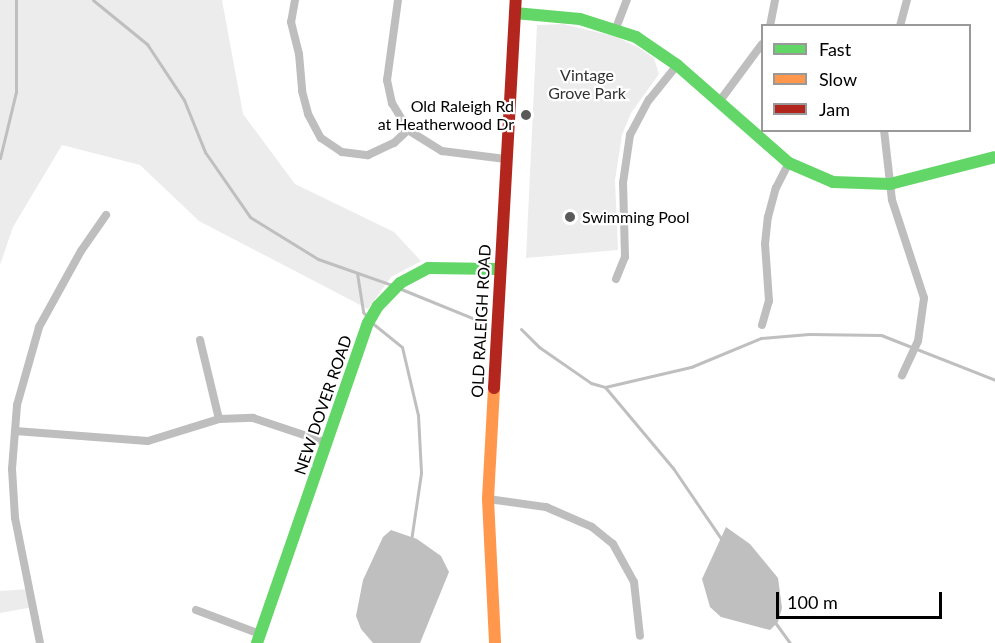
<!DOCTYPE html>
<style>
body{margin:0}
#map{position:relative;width:995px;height:643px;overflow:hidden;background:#fff;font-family:Lato,sans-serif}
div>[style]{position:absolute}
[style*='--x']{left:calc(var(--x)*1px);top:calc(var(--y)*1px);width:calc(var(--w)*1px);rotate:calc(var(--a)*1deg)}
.green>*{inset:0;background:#ececec}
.water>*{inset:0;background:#bfbfbf}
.stream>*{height:3px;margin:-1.5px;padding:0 1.5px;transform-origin:1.5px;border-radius:1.5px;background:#bfbfbf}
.street>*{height:8px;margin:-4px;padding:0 4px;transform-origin:4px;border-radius:4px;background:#bebebe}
.fast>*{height:12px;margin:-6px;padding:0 6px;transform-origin:6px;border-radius:6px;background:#63d668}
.slow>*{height:12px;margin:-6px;padding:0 6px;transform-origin:6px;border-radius:6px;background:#ff974d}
.jam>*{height:12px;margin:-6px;padding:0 6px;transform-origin:6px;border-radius:6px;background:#b3261e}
.dots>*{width:16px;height:16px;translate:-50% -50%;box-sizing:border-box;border:3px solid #fff;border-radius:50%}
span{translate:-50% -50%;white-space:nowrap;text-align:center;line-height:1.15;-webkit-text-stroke:4.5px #fff;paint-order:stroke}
.park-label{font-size:16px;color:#333}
.poi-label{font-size:16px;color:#000}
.right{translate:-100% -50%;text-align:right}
.left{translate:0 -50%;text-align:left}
.street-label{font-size:16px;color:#000}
.legend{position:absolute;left:761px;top:24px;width:210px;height:108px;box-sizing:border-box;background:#fff;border:2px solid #999;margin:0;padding:8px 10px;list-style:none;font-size:18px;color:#000}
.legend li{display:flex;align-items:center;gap:12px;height:30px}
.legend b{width:30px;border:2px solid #999}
.scale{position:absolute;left:776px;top:592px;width:166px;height:27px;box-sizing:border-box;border:3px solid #000;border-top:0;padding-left:8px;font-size:18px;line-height:21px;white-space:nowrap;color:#000;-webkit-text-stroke:4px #fff;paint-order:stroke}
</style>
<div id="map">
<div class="green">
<i style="clip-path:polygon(0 0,222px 0,243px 114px,295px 184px,394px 232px,421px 261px,391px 277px,368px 309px,199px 221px,140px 165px,62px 145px,13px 227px,0 265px)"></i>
<i style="clip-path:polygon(563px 24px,617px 37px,639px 48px,654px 58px,659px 74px,631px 113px,622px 135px,615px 180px,618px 250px,526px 258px,537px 25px)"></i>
<i style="clip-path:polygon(29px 589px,33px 607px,0 613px,0 591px)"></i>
</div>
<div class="water">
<i style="clip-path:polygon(726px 527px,750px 544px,778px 578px,782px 608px,778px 622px,770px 630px,721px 617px,710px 607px,702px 579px)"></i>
<i style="clip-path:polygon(391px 530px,417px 539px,441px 556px,449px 572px,420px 643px,373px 643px,361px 629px,356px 616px,363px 580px,383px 537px)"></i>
</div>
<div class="stream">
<i style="--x:93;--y:0;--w:70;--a:39.2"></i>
<i style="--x:147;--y:44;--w:67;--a:56.5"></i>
<i style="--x:184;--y:100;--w:56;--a:68"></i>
<i style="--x:205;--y:152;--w:79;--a:55.3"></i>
<i style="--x:250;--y:217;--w:80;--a:31.7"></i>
<i style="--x:318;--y:259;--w:78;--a:19.4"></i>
<i style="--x:0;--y:158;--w:68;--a:-76.4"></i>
<i style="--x:16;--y:92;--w:92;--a:-90"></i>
<i style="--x:357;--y:273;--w:39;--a:81"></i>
<i style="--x:363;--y:312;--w:6;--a:51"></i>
<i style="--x:401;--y:289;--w:80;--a:22.1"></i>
<i style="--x:371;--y:322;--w:40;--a:39"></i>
<i style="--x:402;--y:347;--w:70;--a:76.8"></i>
<i style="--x:418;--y:415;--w:58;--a:87"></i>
<i style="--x:421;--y:473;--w:69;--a:98.4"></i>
<i style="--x:521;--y:329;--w:25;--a:45"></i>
<i style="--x:539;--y:347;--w:63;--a:34.7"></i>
<i style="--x:591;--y:383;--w:15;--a:16"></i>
<i style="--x:605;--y:387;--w:88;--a:-13.1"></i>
<i style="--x:691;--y:367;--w:76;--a:-22.5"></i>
<i style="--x:761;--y:338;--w:48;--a:-4.8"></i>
<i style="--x:809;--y:334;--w:72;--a:0.8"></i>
<i style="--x:881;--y:335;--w:123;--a:21.5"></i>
<i style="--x:605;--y:387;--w:106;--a:50"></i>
<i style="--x:673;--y:468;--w:87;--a:55.8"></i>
<i style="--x:774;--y:621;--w:27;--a:54"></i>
</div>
<div class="street">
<i style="--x:295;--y:0;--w:22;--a:100"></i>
<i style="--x:291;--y:22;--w:33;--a:76"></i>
<i style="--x:299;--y:54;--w:37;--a:85"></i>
<i style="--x:302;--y:91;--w:24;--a:75"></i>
<i style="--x:308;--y:114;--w:27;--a:62"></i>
<i style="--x:321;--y:138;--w:25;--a:34"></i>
<i style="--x:342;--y:152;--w:26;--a:7"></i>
<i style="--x:368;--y:155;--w:29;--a:-25"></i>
<i style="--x:394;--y:143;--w:19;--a:-43"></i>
<i style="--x:398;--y:0;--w:81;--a:97.8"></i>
<i style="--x:387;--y:80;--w:24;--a:78"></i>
<i style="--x:392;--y:103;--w:31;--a:59"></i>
<i style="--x:408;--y:130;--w:40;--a:32"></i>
<i style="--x:442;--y:151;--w:64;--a:7.1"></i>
<i style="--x:770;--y:26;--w:26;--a:-79"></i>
<i style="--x:900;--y:26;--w:27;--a:-75"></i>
<i style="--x:616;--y:28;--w:30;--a:-69"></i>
<i style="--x:719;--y:102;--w:72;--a:-53.4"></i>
<i style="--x:884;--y:130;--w:70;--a:83.5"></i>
<i style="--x:892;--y:200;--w:103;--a:71.9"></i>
<i style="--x:924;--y:298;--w:43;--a:97.9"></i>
<i style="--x:918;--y:341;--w:38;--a:115"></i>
<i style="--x:616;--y:279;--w:24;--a:-68"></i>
<i style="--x:625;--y:257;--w:74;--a:-91.5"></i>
<i style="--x:623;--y:183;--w:49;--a:-81.7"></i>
<i style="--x:630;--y:135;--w:40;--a:-62"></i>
<i style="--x:649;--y:100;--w:45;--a:-51.3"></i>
<i style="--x:762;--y:325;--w:25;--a:-74"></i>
<i style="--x:769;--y:301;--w:57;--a:-94"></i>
<i style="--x:765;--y:244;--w:27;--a:-84"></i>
<i style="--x:768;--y:217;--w:30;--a:-75"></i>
<i style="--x:776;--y:188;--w:28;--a:-63"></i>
<i style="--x:200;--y:340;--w:81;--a:76.5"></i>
<i style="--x:15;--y:431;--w:133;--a:4.3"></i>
<i style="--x:148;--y:441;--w:74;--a:-17.2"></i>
<i style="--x:219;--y:419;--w:34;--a:-2"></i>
<i style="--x:253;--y:418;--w:79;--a:18.4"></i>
<i style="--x:488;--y:499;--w:59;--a:7.9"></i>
<i style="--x:546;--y:507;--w:50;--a:23.5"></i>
<i style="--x:592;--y:527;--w:27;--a:39"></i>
<i style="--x:613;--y:544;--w:43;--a:61.1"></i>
<i style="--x:634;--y:582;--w:54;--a:83.7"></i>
<i style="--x:196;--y:610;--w:68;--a:20.6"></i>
<i style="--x:40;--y:643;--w:127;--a:-101.3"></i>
<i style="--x:15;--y:518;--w:49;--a:-93.5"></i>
<i style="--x:12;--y:469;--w:64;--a:-85.5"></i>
<i style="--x:17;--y:405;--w:81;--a:-74.2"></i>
<i style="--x:39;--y:327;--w:87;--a:-61.1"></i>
<i style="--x:81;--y:251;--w:44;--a:-55.2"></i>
</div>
<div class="fast">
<i style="--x:515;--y:13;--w:65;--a:5.3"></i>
<i style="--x:580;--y:19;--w:59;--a:17.8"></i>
<i style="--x:636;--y:37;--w:50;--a:34.3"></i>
<i style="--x:677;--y:65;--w:149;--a:41.2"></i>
<i style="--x:789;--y:163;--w:48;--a:23.4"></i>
<i style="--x:833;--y:182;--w:57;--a:2"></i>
<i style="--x:890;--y:184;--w:108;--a:-14.4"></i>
<i style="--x:257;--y:643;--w:339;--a:-70.9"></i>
<i style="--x:368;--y:323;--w:20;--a:-60"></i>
<i style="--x:378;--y:306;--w:32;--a:-46"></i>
<i style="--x:400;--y:283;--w:32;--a:-28"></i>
<i style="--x:428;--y:268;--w:71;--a:0.8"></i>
</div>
<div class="slow">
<i style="--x:494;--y:388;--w:111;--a:93.1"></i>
<i style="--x:488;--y:499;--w:144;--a:87.2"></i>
</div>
<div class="jam">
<i style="--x:494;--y:388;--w:389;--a:-86.8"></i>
</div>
<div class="dots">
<i style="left:526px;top:115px;background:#595959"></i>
<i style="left:570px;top:217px;background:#595959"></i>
</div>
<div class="park-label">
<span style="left:587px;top:84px">Vintage<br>Grove Park</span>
</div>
<div class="poi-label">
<span class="right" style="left:514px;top:115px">Old Raleigh Rd<br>at Heatherwood Dr</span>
<span class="left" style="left:582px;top:217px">Swimming Pool</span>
</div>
<div class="street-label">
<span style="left:481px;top:321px;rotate:-87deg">OLD RALEIGH ROAD</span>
<span style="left:323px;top:405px;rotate:-71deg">NEW DOVER ROAD</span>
</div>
<ul class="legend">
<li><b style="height:8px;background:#63d668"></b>Fast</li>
<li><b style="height:8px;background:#ff974d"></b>Slow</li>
<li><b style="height:8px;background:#b3261e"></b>Jam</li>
</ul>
<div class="scale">100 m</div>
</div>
